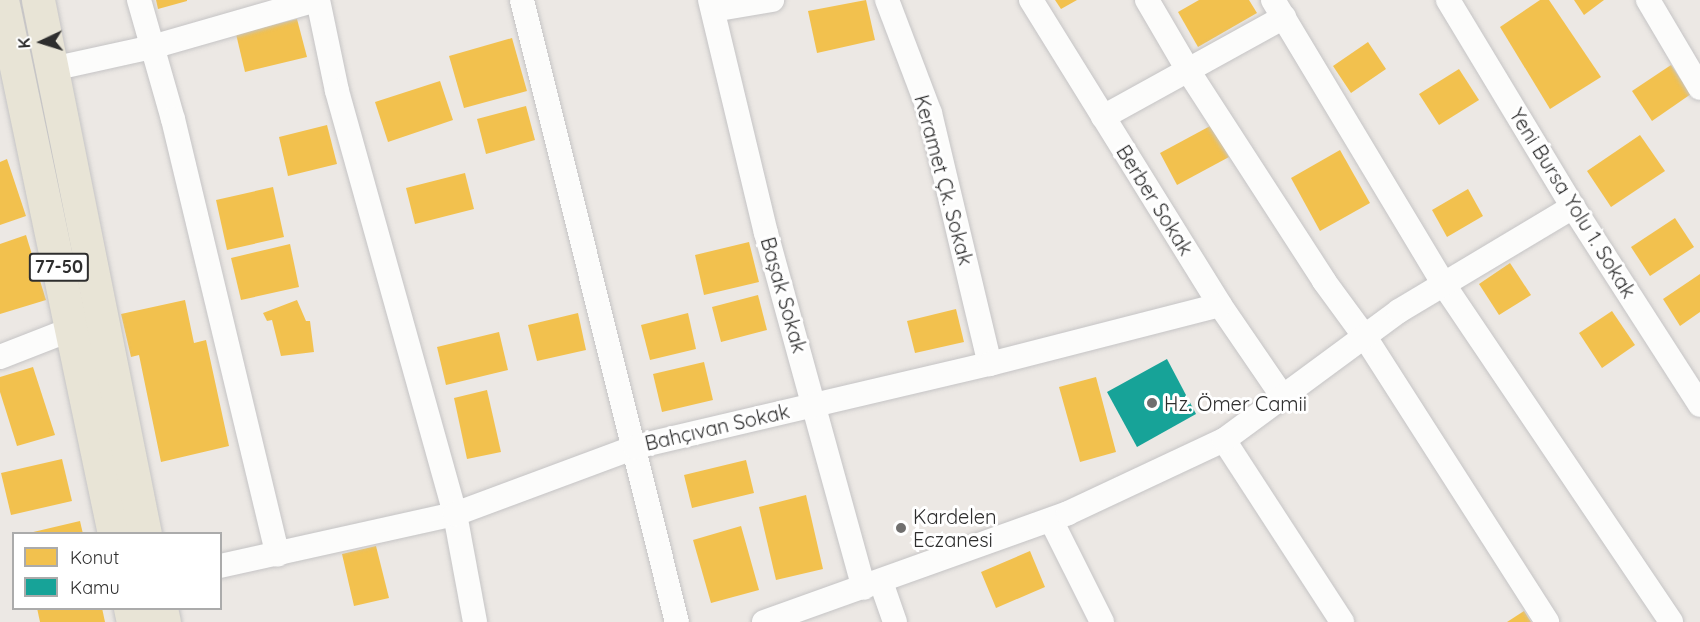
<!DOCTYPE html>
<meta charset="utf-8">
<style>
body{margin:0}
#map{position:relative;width:1700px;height:622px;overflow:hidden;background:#ece8e4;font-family:Quicksand,sans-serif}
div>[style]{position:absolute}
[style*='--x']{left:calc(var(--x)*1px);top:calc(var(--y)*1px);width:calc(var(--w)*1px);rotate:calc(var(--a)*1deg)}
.homes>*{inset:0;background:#f2c14e}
.public>*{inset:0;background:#17a398}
.roads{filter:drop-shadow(0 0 2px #c5c4c5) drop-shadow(0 0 2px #c5c4c5)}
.street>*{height:24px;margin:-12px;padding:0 12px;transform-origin:12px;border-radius:12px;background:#fcfcfb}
.primary>*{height:33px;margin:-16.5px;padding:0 16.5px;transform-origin:16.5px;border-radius:16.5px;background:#e8e4d6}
.dots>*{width:16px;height:16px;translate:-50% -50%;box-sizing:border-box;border:3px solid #fff;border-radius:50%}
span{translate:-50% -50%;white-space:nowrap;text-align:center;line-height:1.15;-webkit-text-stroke:6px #fff;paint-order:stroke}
.shield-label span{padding:2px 4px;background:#fff;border:2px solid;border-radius:4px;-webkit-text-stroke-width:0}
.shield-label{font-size:18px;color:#2e2e2e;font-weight:700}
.street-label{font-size:20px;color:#2e2e2e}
.poi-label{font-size:20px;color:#2e2e2e}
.left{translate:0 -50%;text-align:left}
.legend{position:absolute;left:12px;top:532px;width:210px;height:78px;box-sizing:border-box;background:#fff;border:2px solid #ababab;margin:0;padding:8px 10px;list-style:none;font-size:18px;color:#2e2e2e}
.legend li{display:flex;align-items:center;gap:12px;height:30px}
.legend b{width:30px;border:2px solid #ababab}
.north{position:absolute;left:12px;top:12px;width:60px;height:60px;-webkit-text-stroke:4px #fff;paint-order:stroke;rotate:266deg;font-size:16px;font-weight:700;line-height:24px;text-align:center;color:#2e2e2e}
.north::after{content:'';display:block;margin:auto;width:21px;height:27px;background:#2e2e2e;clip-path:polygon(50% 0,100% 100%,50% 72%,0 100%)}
</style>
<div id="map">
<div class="homes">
<i style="clip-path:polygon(156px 0,187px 0,187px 1px,158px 9px)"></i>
<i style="clip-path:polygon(866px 0,875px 40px,817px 53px,808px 11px)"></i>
<i style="clip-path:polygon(1055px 0,1077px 0,1061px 9px)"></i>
<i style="clip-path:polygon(1199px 0,1249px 0,1257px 13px,1198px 47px,1178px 12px)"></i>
<i style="clip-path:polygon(1540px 0,1549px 0,1601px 77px,1550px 109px,1500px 27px)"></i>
<i style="clip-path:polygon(1574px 0,1604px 0,1584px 15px)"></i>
<i style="clip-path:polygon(297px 19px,307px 57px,245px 72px,236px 34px)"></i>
<i style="clip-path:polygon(512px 38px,527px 91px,464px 108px,449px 56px)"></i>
<i style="clip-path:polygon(1368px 42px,1386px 69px,1351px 93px,1333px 66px)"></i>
<i style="clip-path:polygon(1671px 65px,1691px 94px,1652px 121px,1632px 91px)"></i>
<i style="clip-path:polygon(1459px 69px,1479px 100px,1439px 125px,1419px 94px)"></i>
<i style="clip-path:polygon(440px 81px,453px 120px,388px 142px,375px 102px)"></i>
<i style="clip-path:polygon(526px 106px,535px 140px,486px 154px,477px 119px)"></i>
<i style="clip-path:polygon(327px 125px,337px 164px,288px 176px,279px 137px)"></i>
<i style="clip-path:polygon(1212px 125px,1229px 157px,1177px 185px,1160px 153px)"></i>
<i style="clip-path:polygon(1640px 135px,1665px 171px,1611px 207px,1587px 171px)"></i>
<i style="clip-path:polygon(1340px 150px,1370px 203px,1320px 231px,1291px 178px)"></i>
<i style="clip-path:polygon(7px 159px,26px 216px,0 225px,0 162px)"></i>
<i style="clip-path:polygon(465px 173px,474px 209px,415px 224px,406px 188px)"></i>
<i style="clip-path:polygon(273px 187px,284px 237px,227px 250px,216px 200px)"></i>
<i style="clip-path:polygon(1468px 189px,1483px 216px,1447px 237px,1432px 210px)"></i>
<i style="clip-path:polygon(1675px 218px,1694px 247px,1650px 276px,1631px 247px)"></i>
<i style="clip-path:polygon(26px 235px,46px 300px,0 314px,0 244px)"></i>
<i style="clip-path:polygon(749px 242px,759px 282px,704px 295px,695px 255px)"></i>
<i style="clip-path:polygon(290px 244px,299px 287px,241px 300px,231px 258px)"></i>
<i style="clip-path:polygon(1510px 263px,1531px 295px,1499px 315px,1479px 284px)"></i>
<i style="clip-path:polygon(1700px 274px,1700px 312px,1680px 326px,1663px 299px)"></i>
<i style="clip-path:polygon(758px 295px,767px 330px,721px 342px,712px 307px)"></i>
<i style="clip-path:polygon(185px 300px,194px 343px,206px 340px,229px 446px,161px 462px,139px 355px,131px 357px,121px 314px)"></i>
<i style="clip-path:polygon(297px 300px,306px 321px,310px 321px,314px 352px,281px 356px,272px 320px,267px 321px,263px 313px)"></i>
<i style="clip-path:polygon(956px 309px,964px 342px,915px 353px,907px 321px)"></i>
<i style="clip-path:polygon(1612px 311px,1635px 345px,1602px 368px,1579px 333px)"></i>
<i style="clip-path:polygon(578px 313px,586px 350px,537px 361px,528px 325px)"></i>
<i style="clip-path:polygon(688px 313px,696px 349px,650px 360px,641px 325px)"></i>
<i style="clip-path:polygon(499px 332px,508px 370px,446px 385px,437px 347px)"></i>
<i style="clip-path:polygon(704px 362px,713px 400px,662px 412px,653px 374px)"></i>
<i style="clip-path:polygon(33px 367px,55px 435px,17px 446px,0 392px,0 377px)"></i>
<i style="clip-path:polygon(1096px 377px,1116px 452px,1080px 462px,1059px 387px)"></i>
<i style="clip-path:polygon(487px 390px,501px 452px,467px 459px,454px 398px)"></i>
<i style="clip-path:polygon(62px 459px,72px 501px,11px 515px,1px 473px)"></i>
<i style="clip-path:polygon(746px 460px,754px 493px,692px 508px,684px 475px)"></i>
<i style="clip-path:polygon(806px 495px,823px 569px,776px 580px,759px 507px)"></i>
<i style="clip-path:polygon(80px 521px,83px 534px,29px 534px,29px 533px)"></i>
<i style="clip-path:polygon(741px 526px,759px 590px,711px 603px,693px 540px)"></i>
<i style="clip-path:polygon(376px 546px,389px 598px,354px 606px,342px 554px)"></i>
<i style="clip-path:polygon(1030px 551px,1045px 587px,996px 608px,981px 572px)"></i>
<i style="clip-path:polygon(37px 608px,102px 608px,105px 622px,40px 622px)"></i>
<i style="clip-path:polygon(1524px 611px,1531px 622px,1507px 622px)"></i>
</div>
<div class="public">
<i style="clip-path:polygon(1167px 359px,1196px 414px,1137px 447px,1107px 392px)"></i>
</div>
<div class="roads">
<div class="street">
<i style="--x:139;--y:0;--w:124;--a:74.1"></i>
<i style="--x:173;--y:119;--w:448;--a:76.5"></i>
<i style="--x:318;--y:0;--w:93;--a:78.2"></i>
<i style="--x:337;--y:91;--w:439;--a:74.4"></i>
<i style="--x:455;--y:514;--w:110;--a:79.5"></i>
<i style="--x:522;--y:0;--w:641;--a:76.01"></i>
<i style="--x:710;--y:0;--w:240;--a:76.5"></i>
<i style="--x:766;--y:233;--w:368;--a:74.6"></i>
<i style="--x:887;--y:0;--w:121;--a:69.2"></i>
<i style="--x:930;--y:113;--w:258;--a:76.6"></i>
<i style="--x:1031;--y:0;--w:359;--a:58.2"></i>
<i style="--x:1220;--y:305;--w:112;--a:55.6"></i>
<i style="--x:1147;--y:0;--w:83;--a:59.7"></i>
<i style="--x:1189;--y:72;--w:249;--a:57.1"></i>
<i style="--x:1324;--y:281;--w:69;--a:53.8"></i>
<i style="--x:1365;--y:337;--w:338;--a:57.4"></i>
<i style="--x:1273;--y:0;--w:332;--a:59"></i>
<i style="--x:1444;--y:285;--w:406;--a:56"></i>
<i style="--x:1448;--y:0;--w:242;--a:58.9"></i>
<i style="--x:1573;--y:207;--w:235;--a:57.3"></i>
<i style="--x:1648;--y:0;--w:102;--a:59.4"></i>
<i style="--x:713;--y:10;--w:60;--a:-9.6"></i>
<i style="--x:52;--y:69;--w:102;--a:-12.4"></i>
<i style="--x:152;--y:47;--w:171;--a:-16"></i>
<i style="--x:1103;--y:117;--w:207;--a:-28.9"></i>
<i style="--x:0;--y:357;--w:77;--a:-21.3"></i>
<i style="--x:1224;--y:440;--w:217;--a:57"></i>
<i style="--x:1051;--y:520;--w:114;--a:63.4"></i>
<i style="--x:220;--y:566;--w:241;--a:-12.5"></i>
<i style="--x:455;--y:514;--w:192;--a:-20.4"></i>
<i style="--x:635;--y:447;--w:365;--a:-13.2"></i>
<i style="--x:990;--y:364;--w:237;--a:-14.4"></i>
<i style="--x:881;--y:582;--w:42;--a:70.7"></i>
<i style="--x:764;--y:622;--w:323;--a:-19.7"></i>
<i style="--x:1068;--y:513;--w:172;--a:-25.1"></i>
<i style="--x:1224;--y:440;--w:217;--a:-36.4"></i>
<i style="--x:1399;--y:311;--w:203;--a:-30.9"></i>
</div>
<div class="primary">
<i style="--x:2;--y:0;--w:546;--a:78.15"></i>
<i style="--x:38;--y:0;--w:545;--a:78.67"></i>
<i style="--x:130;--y:608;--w:14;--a:78"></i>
<i style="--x:161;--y:608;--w:14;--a:78"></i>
</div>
</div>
<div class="dots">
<i style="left:1152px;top:403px;background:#706f6e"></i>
<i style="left:901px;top:528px;background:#706f6e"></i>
</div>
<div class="shield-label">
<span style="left:59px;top:267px">77-50</span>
</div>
<div class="street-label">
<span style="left:944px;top:180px;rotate:75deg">Keramet Çk. Sokak</span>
<span style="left:1155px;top:200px;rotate:58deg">Berber Sokak</span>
<span style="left:1573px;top:203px;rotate:58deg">Yeni Bursa Yolu 1. Sokak</span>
<span style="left:784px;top:295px;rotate:74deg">Başak Sokak</span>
<span style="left:717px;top:427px;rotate:-13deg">Bahçıvan Sokak</span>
</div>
<div class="poi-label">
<span class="left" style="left:1164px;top:403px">Hz. Ömer Camii</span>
<span class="left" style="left:913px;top:528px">Kardelen<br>Eczanesi</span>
</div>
<ul class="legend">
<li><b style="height:16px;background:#f2c14e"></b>Konut</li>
<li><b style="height:16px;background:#17a398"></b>Kamu</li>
</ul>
<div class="north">K</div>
</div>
